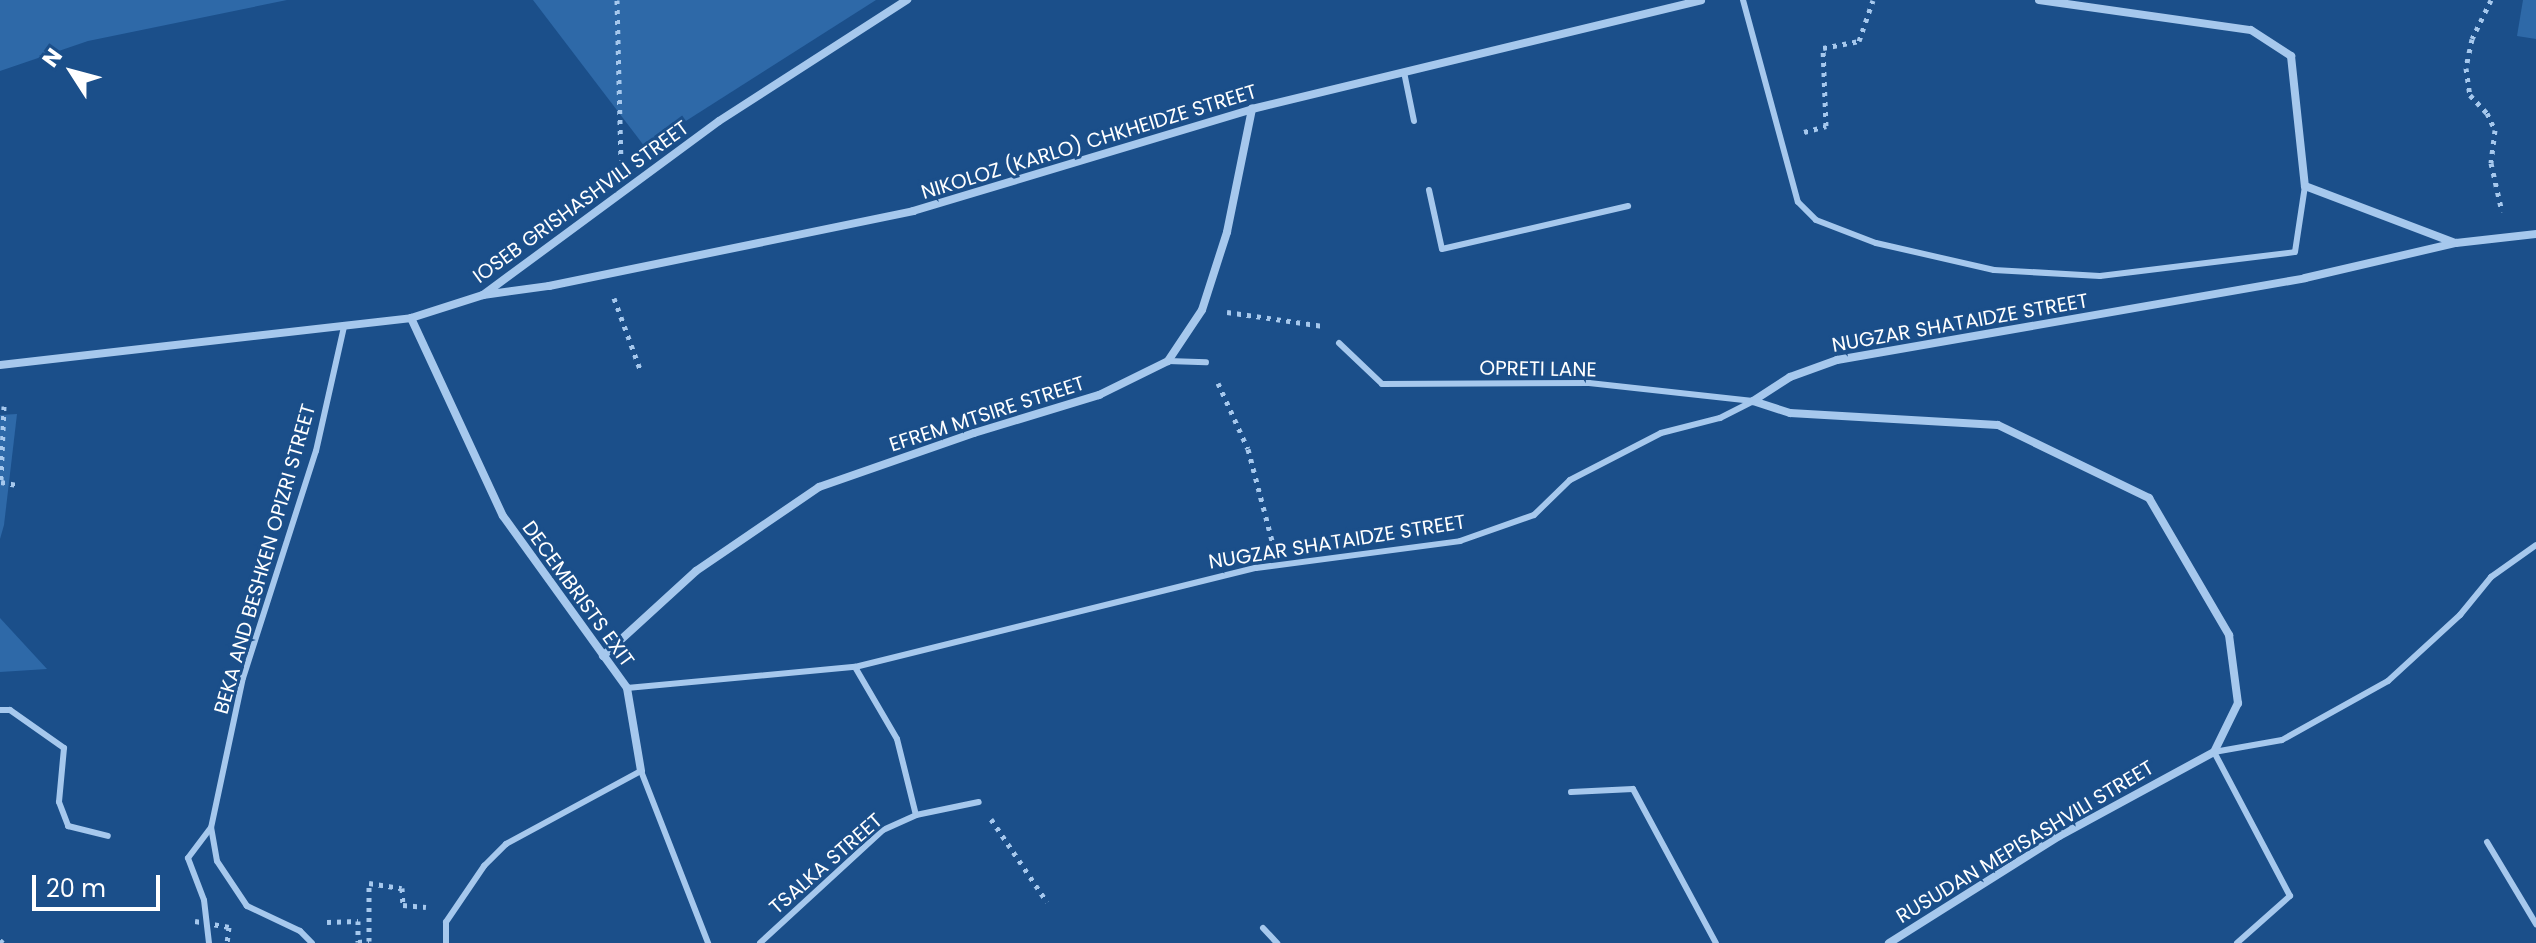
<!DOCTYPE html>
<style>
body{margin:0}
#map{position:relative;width:2536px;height:943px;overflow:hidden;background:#1b4f8a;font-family:Poppins,sans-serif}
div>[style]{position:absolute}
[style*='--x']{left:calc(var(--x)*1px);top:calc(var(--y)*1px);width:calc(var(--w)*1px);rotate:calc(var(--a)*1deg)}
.green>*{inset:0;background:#2e69a8}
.path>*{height:5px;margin-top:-2.5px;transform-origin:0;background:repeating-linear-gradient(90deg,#a6c8ed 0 4px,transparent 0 10px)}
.lane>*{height:6px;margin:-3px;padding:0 3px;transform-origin:3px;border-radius:3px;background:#a6c8ed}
.street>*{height:8px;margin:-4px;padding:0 4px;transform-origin:4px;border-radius:4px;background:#a6c8ed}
.path-bridge>*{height:5px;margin-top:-2.5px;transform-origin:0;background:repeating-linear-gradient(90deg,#a6c8ed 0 4px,transparent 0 10px)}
span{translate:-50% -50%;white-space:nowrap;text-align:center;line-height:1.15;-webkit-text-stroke:6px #1b4f8a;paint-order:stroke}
.street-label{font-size:20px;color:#fff}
.north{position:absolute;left:32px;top:32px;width:80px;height:80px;-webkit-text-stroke:6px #1b4f8a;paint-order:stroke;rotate:306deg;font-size:22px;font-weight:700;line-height:32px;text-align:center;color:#fff}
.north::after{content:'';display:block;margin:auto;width:28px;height:36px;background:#fff;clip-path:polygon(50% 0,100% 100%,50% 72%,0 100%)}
.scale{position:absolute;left:32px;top:875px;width:128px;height:36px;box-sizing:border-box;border:4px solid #fff;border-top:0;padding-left:10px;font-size:24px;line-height:28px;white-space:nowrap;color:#fff;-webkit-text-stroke:6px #1b4f8a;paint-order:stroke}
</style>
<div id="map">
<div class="green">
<i style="clip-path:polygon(0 0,287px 0,88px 41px,0 71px)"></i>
<i style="clip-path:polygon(533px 0,876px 0,645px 147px)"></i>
<i style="clip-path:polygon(2523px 0,2536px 0,2536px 39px,2517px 36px)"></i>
<i style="clip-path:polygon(17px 414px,4px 525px,0 539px,0 415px)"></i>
<i style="clip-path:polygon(0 618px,47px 669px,0 672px)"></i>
</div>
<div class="path">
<i style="--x:617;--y:0;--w:160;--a:88.6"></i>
<i style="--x:2491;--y:0;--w:43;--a:116"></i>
<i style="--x:2472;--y:39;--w:30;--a:102"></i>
<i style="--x:2466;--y:68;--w:27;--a:82"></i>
<i style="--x:2470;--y:95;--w:25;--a:47"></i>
<i style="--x:2487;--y:113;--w:19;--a:65"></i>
<i style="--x:2495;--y:130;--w:33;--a:97"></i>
<i style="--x:2491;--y:163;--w:50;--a:77.3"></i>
<i style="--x:1804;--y:132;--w:23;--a:-15"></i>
<i style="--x:1826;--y:126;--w:78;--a:-92.2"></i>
<i style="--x:1823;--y:48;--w:37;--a:-11"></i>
<i style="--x:1859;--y:41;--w:43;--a:-71.1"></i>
<i style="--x:614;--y:298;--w:76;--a:69.9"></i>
<i style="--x:1227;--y:312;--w:97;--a:8.3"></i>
<i style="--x:1218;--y:383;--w:72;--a:65.6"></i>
<i style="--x:1248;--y:449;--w:98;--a:75.3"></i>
<i style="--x:4;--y:406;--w:76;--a:92.3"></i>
<i style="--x:1;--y:482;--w:16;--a:11"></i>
<i style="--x:991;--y:819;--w:100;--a:56"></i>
<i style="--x:327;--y:922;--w:31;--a:-2"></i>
<i style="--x:358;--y:921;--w:21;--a:90"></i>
<i style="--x:358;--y:942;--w:11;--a:-5"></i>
<i style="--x:369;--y:941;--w:58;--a:-90"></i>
<i style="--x:369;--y:883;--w:33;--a:9"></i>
<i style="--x:402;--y:888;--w:17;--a:87"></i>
<i style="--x:403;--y:905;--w:23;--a:5"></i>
<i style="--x:0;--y:940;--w:4;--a:45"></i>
</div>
<div class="lane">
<i style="--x:1743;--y:0;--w:209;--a:74.8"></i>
<i style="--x:1798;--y:202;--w:25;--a:45"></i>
<i style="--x:1816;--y:220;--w:64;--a:21"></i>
<i style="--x:1876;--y:243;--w:121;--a:12.9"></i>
<i style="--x:1994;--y:270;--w:106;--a:3.2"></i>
<i style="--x:2100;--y:276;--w:196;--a:-7"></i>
<i style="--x:2295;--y:252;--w:67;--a:-81.4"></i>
<i style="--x:1404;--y:72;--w:50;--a:78.5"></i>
<i style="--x:1429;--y:190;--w:60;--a:77.6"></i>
<i style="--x:1442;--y:249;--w:191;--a:-13"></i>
<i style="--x:1339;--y:343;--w:59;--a:43.6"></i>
<i style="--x:1382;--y:384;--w:207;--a:-0.3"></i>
<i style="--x:1589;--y:383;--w:165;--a:6.3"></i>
<i style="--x:1168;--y:361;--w:38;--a:2"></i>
<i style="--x:855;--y:667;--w:83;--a:59.7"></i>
<i style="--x:897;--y:739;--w:78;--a:76"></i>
<i style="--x:627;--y:688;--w:229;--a:-5.3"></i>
<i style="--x:855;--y:667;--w:413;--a:-13.9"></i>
<i style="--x:1256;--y:568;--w:206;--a:-7.5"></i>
<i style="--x:1460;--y:541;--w:78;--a:-19.4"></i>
<i style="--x:1534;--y:515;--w:50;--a:-44.2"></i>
<i style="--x:1570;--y:480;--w:102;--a:-27.3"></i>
<i style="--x:1661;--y:433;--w:61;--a:-14.3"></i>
<i style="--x:1720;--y:418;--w:37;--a:-27"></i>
<i style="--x:0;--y:710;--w:10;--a:0"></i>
<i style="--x:10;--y:710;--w:66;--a:35.1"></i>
<i style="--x:64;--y:748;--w:54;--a:95.3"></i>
<i style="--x:59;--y:802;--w:26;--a:69"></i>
<i style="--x:68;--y:826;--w:41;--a:14"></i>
<i style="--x:1571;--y:792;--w:62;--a:-2.8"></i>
<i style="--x:1633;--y:789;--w:175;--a:61.7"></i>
<i style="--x:2487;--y:842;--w:96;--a:59.1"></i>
<i style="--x:1263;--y:928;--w:21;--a:47"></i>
<i style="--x:209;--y:943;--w:43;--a:-96.6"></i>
<i style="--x:204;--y:900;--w:45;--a:-110.9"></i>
<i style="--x:188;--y:858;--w:36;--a:-53"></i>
<i style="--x:312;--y:943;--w:17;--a:-135"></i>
<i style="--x:300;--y:931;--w:59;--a:-154.7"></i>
<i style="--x:247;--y:906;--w:54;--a:-123.7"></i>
<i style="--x:217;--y:861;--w:34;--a:-100"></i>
<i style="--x:211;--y:828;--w:153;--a:-78"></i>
<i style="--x:243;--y:678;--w:238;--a:-72.2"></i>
<i style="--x:316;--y:451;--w:127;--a:-77.3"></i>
<i style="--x:446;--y:943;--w:21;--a:-90"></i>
<i style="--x:446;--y:922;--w:68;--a:-55.8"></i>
<i style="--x:484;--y:866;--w:31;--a:-45"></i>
<i style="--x:506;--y:844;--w:153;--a:-28.4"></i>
<i style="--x:641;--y:771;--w:185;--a:68.7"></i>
<i style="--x:760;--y:943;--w:167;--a:-42.6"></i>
<i style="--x:883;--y:830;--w:36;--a:-24"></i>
<i style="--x:916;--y:815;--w:64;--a:-11.7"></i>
<i style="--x:2237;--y:943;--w:71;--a:-41.6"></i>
<i style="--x:2290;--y:896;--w:163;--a:-117.8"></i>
<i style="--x:2214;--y:752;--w:69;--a:-10"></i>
<i style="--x:2282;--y:740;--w:121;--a:-29.1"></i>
<i style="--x:2388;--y:681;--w:98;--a:-42.5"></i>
<i style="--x:2460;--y:615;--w:49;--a:-50.8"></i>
<i style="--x:2491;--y:577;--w:55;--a:-35.4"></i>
</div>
<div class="street">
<i style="--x:2039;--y:0;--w:214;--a:8.1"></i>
<i style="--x:2251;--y:30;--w:48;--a:33"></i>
<i style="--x:2291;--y:56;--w:131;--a:83.9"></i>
<i style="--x:2305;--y:186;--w:160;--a:20.8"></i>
<i style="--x:483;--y:295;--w:67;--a:-7.8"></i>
<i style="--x:549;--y:286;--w:372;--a:-11.6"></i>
<i style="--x:913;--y:211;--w:354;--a:-16.7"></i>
<i style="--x:1252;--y:109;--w:462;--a:-13.6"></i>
<i style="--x:411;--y:318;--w:218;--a:65.1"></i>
<i style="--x:503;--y:516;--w:212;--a:54.2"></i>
<i style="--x:627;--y:688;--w:84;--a:80.4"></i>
<i style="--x:0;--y:365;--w:414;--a:-6.5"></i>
<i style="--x:411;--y:318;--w:76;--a:-17.7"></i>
<i style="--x:483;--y:295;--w:293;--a:-36.4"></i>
<i style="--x:719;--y:121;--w:224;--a:-32.8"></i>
<i style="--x:1753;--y:401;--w:39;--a:18"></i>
<i style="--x:1790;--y:413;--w:208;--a:3.3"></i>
<i style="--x:1998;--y:425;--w:168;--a:25.8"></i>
<i style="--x:2149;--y:498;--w:159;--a:59.7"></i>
<i style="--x:2229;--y:635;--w:69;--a:82.5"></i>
<i style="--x:2238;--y:703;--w:55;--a:116.1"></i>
<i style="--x:2214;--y:752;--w:176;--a:151.5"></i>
<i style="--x:2059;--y:836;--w:201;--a:147.8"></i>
<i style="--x:1753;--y:401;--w:44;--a:-33"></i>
<i style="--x:1790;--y:377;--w:50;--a:-19.9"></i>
<i style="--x:1837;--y:360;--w:475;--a:-9.9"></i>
<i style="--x:2305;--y:278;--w:155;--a:-13.1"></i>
<i style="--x:2456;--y:243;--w:81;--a:-6.4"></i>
<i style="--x:603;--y:656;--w:126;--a:-42.4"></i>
<i style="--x:696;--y:571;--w:149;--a:-34.3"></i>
<i style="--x:819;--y:487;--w:164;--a:-19.2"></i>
<i style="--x:974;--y:433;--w:131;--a:-16.9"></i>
<i style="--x:1099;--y:395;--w:77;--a:-26.2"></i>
<i style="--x:1168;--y:361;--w:61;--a:-56.3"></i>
<i style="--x:1202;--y:310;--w:82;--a:-72.2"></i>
<i style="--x:1227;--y:232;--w:126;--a:-78.5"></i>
</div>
<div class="path-bridge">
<i style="--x:195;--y:921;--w:35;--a:10"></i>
<i style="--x:229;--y:927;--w:16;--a:97"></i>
</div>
<div class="street-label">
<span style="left:1089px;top:142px;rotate:-17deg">NIKOLOZ (KARLO) CHKHEIDZE STREET</span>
<span style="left:581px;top:202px;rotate:-36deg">IOSEB GRISHASHVILI STREET</span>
<span style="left:1960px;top:323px;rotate:-10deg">NUGZAR SHATAIDZE STREET</span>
<span style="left:1538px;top:369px;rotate:1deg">OPRETI LANE</span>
<span style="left:987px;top:414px;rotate:-18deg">EFREM MTSIRE STREET</span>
<span style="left:1337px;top:542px;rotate:-9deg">NUGZAR SHATAIDZE STREET</span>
<span style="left:265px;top:559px;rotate:-74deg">BEKA AND BESHKEN OPIZRI STREET</span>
<span style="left:578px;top:594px;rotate:54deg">DECEMBRISTS EXIT</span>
<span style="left:2025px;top:842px;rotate:-31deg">RUSUDAN MEPISASHVILI STREET</span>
<span style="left:826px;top:864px;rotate:-41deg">TSALKA STREET</span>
</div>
<div class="north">N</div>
<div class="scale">20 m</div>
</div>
